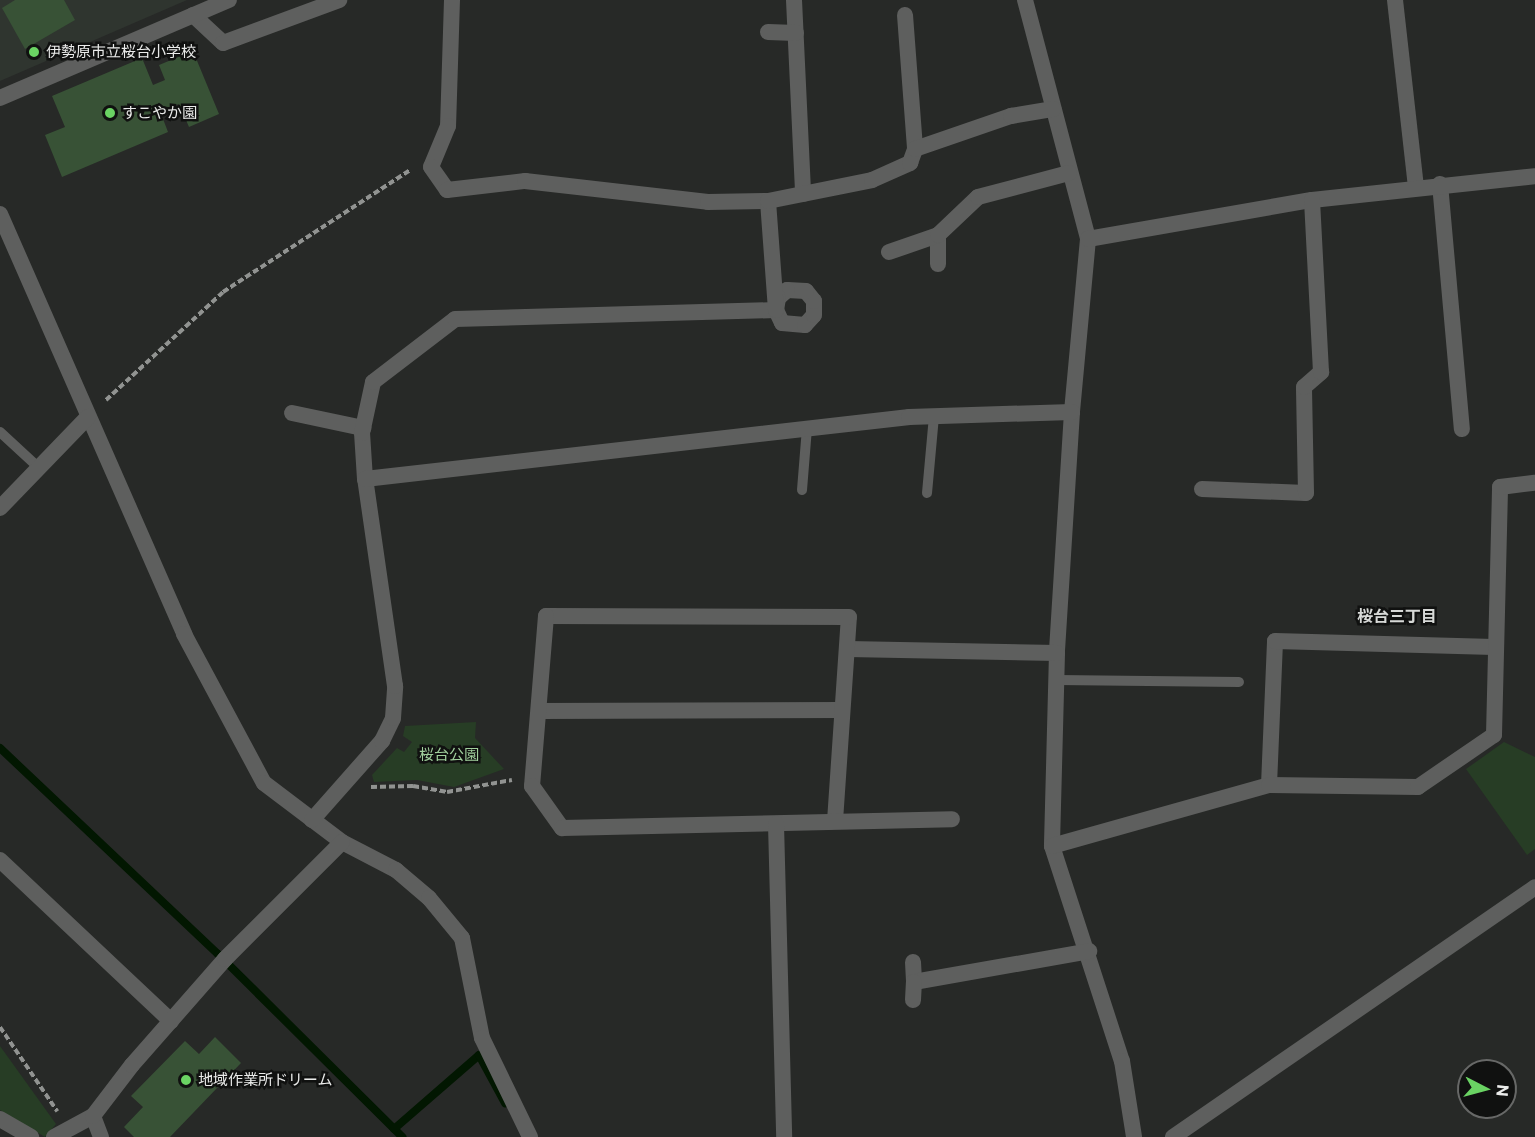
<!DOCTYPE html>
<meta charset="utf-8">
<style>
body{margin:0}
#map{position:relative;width:1535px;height:1137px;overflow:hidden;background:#272927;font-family:Commissioner,"Noto Sans JP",sans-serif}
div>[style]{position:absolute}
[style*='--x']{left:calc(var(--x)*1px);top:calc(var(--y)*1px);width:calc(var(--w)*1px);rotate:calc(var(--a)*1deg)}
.built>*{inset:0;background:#2f352f}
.green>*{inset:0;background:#273d25}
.stream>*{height:8px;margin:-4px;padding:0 4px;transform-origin:4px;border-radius:4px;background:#021701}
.building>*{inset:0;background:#385236}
.path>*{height:4px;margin-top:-2px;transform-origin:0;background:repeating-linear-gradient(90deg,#919391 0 6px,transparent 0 9px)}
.service>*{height:10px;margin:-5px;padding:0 5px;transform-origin:5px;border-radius:5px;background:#5e5f5e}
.minor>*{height:16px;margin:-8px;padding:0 8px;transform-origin:8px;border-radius:8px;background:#5e5f5e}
.dots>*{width:16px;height:16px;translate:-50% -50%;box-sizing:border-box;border:3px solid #101110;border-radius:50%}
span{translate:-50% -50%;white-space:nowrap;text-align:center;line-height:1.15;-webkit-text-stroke:5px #101110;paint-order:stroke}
.poi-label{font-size:15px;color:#eaebea}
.left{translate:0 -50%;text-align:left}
.park-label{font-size:15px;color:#a0cf9c}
.neighbourhood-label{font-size:16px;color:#d7d9d7;font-weight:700}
.north{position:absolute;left:1457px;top:1059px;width:60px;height:60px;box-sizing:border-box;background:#101110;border:2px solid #676867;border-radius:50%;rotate:96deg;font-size:16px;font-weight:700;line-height:24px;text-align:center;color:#eaebea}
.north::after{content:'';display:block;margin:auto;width:21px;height:27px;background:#6ad363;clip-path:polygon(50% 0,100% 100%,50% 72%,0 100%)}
</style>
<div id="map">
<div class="built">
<i style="clip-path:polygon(0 0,187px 0,0 81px)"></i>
</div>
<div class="green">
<i style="clip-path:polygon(476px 722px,475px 738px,504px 769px,454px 787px,417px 780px,374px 782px,372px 775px,397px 748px,404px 752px,412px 742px,403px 736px,405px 726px)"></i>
<i style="clip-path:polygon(1504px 742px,1535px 757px,1535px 849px,1527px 855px,1466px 769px)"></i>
<i style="clip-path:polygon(0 1046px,56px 1124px,45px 1137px,0 1110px)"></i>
</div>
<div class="stream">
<i style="--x:0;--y:748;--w:300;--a:43.4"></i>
<i style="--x:218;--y:954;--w:260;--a:44.8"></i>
<i style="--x:394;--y:1129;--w:113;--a:-41"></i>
<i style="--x:479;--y:1055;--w:55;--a:61.6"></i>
</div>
<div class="building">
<i style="clip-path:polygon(15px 0,64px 0,75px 20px,25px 49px,2px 8px)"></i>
<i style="clip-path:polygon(193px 51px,219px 114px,189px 127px,179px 104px,160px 111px,168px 132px,62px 177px,45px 135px,65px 127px,52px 96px,142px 58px,153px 85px,165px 80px,159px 65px)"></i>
<i style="clip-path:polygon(215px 1037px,241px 1063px,170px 1137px,134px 1137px,124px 1127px,143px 1107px,131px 1096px,185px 1041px,199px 1054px)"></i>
</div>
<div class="path">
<i style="--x:106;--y:400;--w:159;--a:-42.7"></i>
<i style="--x:223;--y:292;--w:223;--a:-33.1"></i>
<i style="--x:371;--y:787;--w:42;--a:-1.4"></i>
<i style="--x:413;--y:786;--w:35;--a:10"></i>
<i style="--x:447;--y:792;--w:66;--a:-10.5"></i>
<i style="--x:0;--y:1027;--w:102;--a:55.8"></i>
</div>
<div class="service">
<i style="--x:0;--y:432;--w:53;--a:42.7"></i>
<i style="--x:802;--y:490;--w:62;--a:-85.4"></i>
<i style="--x:927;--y:493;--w:77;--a:-84.8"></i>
<i style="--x:1057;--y:680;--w:182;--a:0.6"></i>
</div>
<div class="minor">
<i style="--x:452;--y:0;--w:126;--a:91.8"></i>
<i style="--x:448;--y:126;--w:44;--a:112.5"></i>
<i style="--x:431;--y:167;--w:28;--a:55"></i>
<i style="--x:447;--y:190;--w:79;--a:-6.6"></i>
<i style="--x:525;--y:181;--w:184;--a:6.5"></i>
<i style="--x:708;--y:202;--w:60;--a:-1"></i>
<i style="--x:794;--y:0;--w:194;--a:87.3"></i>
<i style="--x:1025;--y:0;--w:247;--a:75.2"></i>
<i style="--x:1088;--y:239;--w:174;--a:95.3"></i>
<i style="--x:1072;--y:412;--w:241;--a:93.6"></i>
<i style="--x:1057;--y:653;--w:193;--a:91.5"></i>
<i style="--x:1052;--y:846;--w:226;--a:72"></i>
<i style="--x:1122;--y:1061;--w:77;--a:81"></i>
<i style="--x:1395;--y:0;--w:187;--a:83.6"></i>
<i style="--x:193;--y:15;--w:41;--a:43"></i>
<i style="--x:223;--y:43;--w:124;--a:-20.3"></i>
<i style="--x:905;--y:15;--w:134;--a:85.7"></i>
<i style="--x:768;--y:32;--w:28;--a:2"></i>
<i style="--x:0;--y:98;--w:249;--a:-23.2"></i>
<i style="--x:1440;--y:184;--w:246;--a:84.9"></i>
<i style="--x:0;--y:214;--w:459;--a:66.3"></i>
<i style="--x:184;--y:634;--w:169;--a:61.8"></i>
<i style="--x:264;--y:783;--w:98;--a:37.1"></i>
<i style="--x:342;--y:842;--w:61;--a:27.4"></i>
<i style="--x:396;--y:870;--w:43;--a:40.3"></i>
<i style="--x:429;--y:898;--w:52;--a:50.5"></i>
<i style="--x:462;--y:938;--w:102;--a:78.7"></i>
<i style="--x:482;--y:1038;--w:110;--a:64.1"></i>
<i style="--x:938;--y:235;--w:29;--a:90"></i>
<i style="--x:1088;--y:239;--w:227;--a:-9.9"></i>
<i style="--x:1312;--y:200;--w:224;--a:-6.1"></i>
<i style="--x:889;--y:252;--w:52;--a:-19.1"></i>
<i style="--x:938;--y:235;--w:55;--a:-43.5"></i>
<i style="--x:978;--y:197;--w:94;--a:-14.8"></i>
<i style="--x:292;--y:413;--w:73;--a:11.9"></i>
<i style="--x:365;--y:479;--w:46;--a:-93.7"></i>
<i style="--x:362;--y:433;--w:52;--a:-77.8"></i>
<i style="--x:373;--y:382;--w:103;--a:-37.5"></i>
<i style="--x:455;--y:319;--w:321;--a:-1.6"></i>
<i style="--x:776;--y:310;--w:14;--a:65"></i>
<i style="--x:782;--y:323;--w:23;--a:5"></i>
<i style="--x:805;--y:325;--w:13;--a:-48"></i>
<i style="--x:814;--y:315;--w:14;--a:-90"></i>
<i style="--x:814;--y:301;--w:13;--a:-129"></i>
<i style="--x:806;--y:291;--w:19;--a:-177"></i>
<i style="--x:787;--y:290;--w:12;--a:138"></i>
<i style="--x:778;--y:298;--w:12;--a:99"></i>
<i style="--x:776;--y:310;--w:109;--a:-94.2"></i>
<i style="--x:768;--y:201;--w:106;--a:-11.4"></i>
<i style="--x:872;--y:180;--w:42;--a:-24.1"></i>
<i style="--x:910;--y:163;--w:15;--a:-70"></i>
<i style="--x:915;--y:149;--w:102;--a:-19"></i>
<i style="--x:1011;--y:116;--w:43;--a:-9.5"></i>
<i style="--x:1202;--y:489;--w:104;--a:2.2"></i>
<i style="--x:1306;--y:493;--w:106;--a:-91.1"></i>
<i style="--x:1304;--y:387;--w:23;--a:-41"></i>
<i style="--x:1321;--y:372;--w:172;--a:-93"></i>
<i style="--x:0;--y:508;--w:127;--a:-46"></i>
<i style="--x:848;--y:649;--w:209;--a:1.1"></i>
<i style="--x:539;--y:711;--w:303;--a:-0.2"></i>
<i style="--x:1269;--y:785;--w:144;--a:-87.6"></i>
<i style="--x:1275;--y:641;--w:219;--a:1.6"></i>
<i style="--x:312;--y:820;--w:106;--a:-48.5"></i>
<i style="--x:382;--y:741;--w:25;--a:-64"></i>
<i style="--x:393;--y:718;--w:32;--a:-86"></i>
<i style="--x:395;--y:686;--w:209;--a:-98.2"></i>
<i style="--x:365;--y:479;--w:548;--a:-6.5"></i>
<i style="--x:909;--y:417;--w:163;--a:-1.8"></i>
<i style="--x:835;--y:821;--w:204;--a:-86.1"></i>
<i style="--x:849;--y:617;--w:303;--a:-179.8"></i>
<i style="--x:546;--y:616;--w:171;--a:94.7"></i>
<i style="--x:532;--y:786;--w:52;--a:54.5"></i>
<i style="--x:562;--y:828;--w:390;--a:-1.3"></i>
<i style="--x:776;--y:824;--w:313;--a:88.5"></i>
<i style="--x:1052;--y:846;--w:225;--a:-15.7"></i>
<i style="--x:1269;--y:785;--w:149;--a:0.8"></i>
<i style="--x:1418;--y:787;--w:92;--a:-34.4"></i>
<i style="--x:1494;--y:735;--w:248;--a:-88.6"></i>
<i style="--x:1500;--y:487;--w:35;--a:-7"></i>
<i style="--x:0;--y:860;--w:235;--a:43.3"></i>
<i style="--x:913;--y:962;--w:20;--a:87"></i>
<i style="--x:914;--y:982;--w:178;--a:-10"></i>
<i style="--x:913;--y:1000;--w:18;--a:-87"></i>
<i style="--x:0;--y:1119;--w:36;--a:30"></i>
<i style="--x:54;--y:1137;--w:44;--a:-28.3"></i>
<i style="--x:101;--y:1137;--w:22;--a:-111"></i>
<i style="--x:93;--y:1116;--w:64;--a:-52.6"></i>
<i style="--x:132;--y:1065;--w:141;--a:-48.7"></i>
<i style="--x:225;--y:959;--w:165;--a:-45"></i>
<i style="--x:1173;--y:1137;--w:440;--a:-34.6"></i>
</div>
<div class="dots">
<i style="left:34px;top:52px;background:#6ad363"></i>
<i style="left:110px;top:113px;background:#6ad363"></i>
<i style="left:186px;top:1080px;background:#6ad363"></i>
</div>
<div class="poi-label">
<span class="left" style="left:46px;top:52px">伊勢原市立桜台小学校</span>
<span class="left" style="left:122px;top:113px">すこやか園</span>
<span class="left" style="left:198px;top:1080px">地域作業所ドリーム</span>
</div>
<div class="park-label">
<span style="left:449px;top:755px">桜台公園</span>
</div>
<div class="neighbourhood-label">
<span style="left:1397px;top:616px">桜台三丁目</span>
</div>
<div class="north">N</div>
</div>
